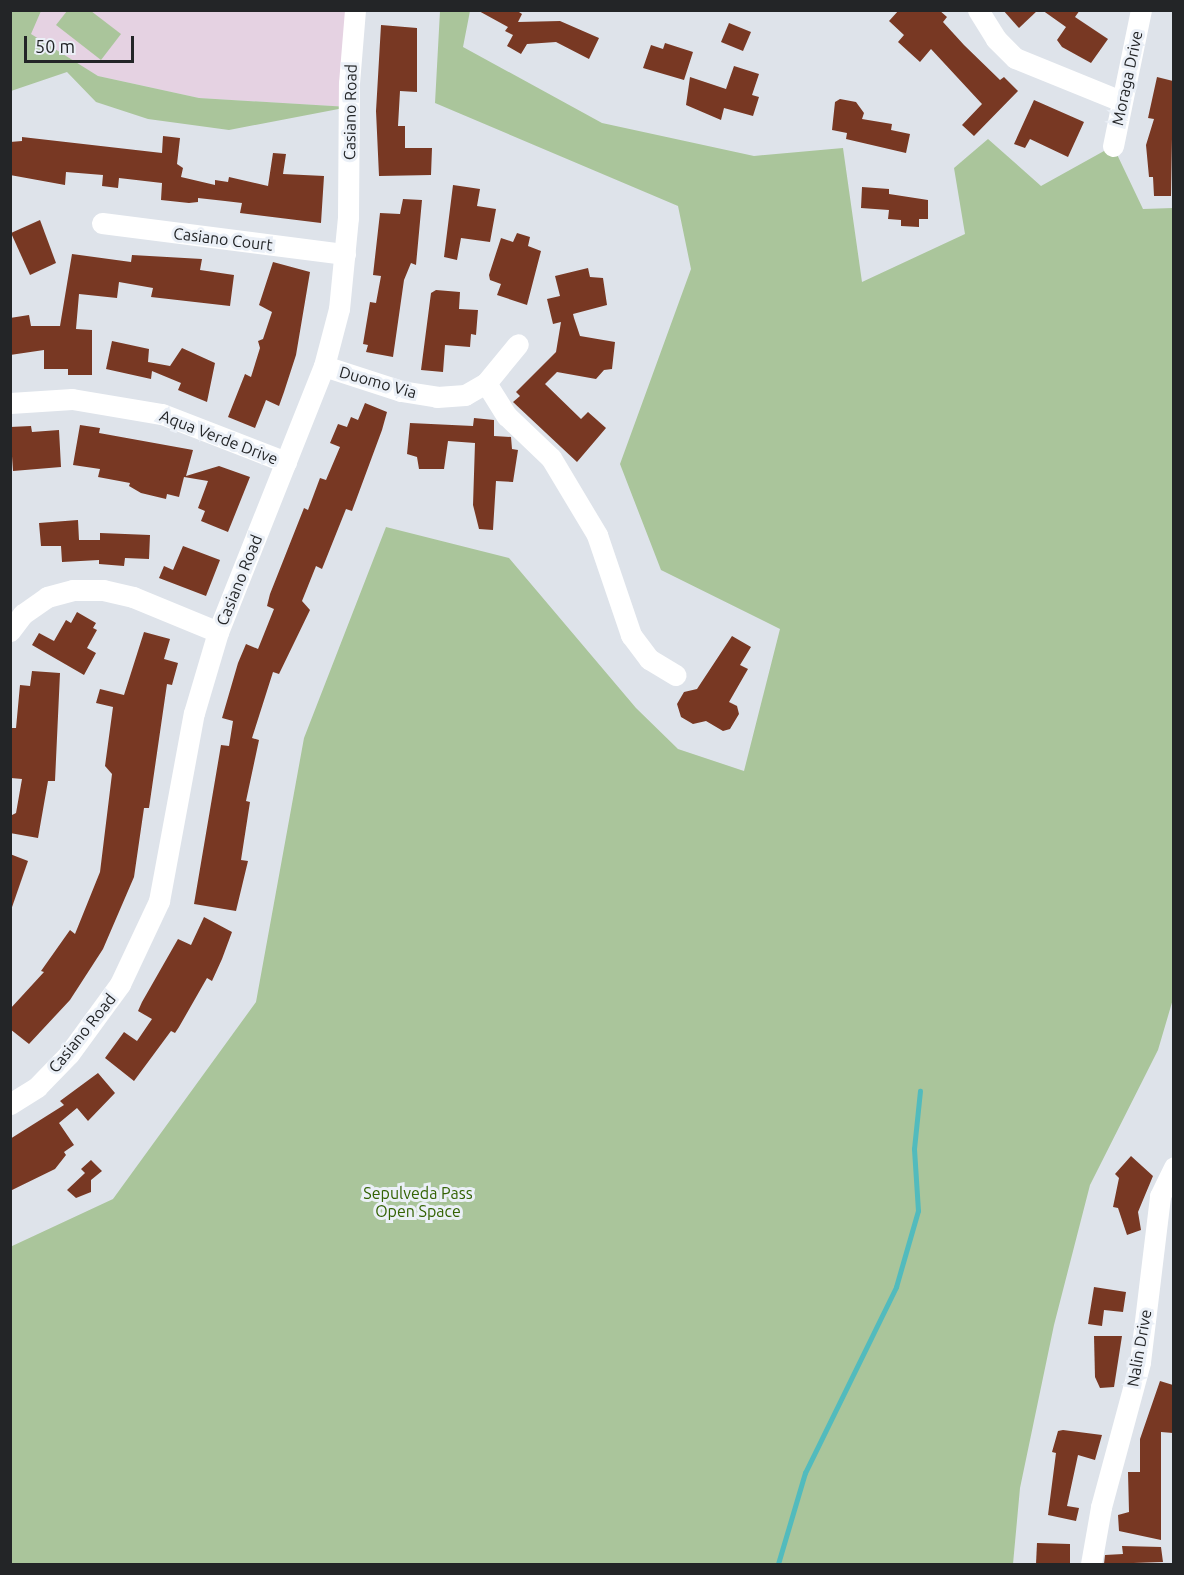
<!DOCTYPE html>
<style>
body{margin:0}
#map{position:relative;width:1184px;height:1575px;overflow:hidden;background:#dee3ea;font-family:Ubuntu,sans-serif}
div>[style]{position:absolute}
.education>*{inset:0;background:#e5d2e2}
.green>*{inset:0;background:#aac59b}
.stream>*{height:4.5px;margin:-2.25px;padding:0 2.25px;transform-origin:2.25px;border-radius:2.25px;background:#52bbbd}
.building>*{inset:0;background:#783823}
.minor>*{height:21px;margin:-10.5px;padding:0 10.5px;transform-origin:10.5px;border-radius:10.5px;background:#fff}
span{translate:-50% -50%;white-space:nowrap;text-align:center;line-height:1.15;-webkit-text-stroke:6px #ebf0f7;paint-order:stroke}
.street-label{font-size:16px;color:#232527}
.park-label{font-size:16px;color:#336203}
.frame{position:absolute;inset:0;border:12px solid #232527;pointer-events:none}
.scale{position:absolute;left:24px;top:36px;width:110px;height:27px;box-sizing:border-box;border:3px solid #232527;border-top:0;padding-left:8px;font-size:18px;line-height:21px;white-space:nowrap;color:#232527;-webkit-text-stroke:4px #ebf0f7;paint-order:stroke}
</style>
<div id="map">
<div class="education">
<i style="clip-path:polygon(41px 11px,355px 11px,349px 107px,199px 98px,98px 76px,30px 34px)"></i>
</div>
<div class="green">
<i style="clip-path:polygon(10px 11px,41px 11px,31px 34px,98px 76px,199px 98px,349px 107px,229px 130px,148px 119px,96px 102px,67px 72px,11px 91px)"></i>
<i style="clip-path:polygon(67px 11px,91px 11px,121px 34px,101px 60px,56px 25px)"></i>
<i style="clip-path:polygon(440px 11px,470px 11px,463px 47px,602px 123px,754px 156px,843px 148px,862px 282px,965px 234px,954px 168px,988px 139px,1041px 186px,1113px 146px,1143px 209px,1173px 208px,1173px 999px,1158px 1050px,1090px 1185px,1054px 1325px,1020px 1488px,1013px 1564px,11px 1564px,10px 1247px,113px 1199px,256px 1002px,304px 738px,386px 527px,509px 558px,636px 708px,678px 749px,744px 771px,780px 629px,661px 570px,620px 464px,691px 269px,678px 206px,435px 103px)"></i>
</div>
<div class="stream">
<i style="left:778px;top:1564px;width:95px;rotate:-73.5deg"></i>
<i style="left:805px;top:1473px;width:207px;rotate:-63.9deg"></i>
<i style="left:896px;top:1287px;width:79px;rotate:-73.9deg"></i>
<i style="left:918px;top:1211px;width:62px;rotate:-93.7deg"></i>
<i style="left:914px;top:1149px;width:58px;rotate:-84.1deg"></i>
</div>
<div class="building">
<i style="clip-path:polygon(477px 10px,516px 10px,522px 14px,518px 22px,560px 21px,599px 38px,589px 59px,556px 42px,527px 44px,521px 54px,507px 46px,513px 35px,505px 31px,508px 27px)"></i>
<i style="clip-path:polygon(899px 10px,939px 10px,947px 17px,943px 22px,964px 45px,1000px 80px,1004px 77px,1018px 91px,974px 136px,962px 125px,982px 104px,931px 49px,920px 62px,898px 42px,904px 35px,889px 21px)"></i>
<i style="clip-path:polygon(1003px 10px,1038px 10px,1019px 28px)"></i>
<i style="clip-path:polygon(1042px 10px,1080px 10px,1075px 17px,1108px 39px,1091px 63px,1062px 47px,1057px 40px,1066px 27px)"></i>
<i style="clip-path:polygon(729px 23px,751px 32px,743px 51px,721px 42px)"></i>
<i style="clip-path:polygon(381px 25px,417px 28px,417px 92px,400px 91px,398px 126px,405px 126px,405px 148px,432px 148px,431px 175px,379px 176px,376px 111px)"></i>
<i style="clip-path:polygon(665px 43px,693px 52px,684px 80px,643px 68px,651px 45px,663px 49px)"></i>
<i style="clip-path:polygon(734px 66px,759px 74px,752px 95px,759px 97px,753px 116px,724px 108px,721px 120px,686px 105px,690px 77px,726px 89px)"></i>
<i style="clip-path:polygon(1157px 77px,1173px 81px,1171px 196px,1154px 196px,1153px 177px,1149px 177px,1146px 145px,1154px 119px,1148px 118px)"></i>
<i style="clip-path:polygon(840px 99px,856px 102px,864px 113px,862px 119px,892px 124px,891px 130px,910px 134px,906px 153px,846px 139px,847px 133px,832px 130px,835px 102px)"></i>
<i style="clip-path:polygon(1034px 100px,1084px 122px,1068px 157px,1030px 139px,1025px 148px,1014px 144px)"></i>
<i style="clip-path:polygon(163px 136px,180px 138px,177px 164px,183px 168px,181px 177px,215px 185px,215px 180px,228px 182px,229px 177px,268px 186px,273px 153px,286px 154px,283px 174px,324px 176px,321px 223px,240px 213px,242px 203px,225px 201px,198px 198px,198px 202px,189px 203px,161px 200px,162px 183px,119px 178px,118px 188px,102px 186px,103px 175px,66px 172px,65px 185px,10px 175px,10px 142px,22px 141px,22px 137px,162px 153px)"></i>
<i style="clip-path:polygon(453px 185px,480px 189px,477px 206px,496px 209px,490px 242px,461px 238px,457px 260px,444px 257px)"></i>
<i style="clip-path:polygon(862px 187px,889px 189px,889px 194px,928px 200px,928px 219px,919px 219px,919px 227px,901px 226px,901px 220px,888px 219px,889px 210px,861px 208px)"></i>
<i style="clip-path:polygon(403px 199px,422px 200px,416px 265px,411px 263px,404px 280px,393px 357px,366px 352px,368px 345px,363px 344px,370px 302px,376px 303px,381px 276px,373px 275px,380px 213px,400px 214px)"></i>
<i style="clip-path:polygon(40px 220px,56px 263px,30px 275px,11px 233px)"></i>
<i style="clip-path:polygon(517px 233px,530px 237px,528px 246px,541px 251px,527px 305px,497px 295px,501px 284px,490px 280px,489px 275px,501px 238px,513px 242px)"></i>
<i style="clip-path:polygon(72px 254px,131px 262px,132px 255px,202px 259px,200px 270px,234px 275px,230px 306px,151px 297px,153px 288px,119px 282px,117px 298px,79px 294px,76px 329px,92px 330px,92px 375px,68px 375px,68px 369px,44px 369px,44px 350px,10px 355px,10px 318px,29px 315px,31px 326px,60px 326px)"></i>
<i style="clip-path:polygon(273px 262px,310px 272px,296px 355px,284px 392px,279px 406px,266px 400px,255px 428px,228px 417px,245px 374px,251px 377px,260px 348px,258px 341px,263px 339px,272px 312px,259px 305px)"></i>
<i style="clip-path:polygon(588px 268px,590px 277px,603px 278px,607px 305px,573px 314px,574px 318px,580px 336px,615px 342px,612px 369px,604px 370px,596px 379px,557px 372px,545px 384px,581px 419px,588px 412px,606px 428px,577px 462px,513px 402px,520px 396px,516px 392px,556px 352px,561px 322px,553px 324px,547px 299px,560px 296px,555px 276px)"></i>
<i style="clip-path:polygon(436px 290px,460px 292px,459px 309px,478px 310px,476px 335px,471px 334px,470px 347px,445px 345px,443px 372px,421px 370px,431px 293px)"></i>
<i style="clip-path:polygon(112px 341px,149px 349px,148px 362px,170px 366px,182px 348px,215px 363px,207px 402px,178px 390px,181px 383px,152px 371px,151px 379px,106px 369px)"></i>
<i style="clip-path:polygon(365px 403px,387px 412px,382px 430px,352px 511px,346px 509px,322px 569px,316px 566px,302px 601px,310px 610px,279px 674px,273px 672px,252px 738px,259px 740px,246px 801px,250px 802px,241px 860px,248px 861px,236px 911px,194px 904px,221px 745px,229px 746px,233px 721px,222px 718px,238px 663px,246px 644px,258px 649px,274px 609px,267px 606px,270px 594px,304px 508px,308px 510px,320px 478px,326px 480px,340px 447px,330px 443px,338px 424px,347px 427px,351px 417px,358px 420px)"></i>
<i style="clip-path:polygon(474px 418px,494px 420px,494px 436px,511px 437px,512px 449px,518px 450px,513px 482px,496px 481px,493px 530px,479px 529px,473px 505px,475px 443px,448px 441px,444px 469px,419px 469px,417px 457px,407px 454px,410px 423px,473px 426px)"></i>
<i style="clip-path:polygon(80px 425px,100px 428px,99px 433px,193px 450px,186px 476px,219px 466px,250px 477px,228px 532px,201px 521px,205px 511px,198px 508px,208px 481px,184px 477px,179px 497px,167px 494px,166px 499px,141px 493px,129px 486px,130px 483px,98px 477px,100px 469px,73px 465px)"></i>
<i style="clip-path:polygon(31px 426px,32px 432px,59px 430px,61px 467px,13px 471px,10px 427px)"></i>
<i style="clip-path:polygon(78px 520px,79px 540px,100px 540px,100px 533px,150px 535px,149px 559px,125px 558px,124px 566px,99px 564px,99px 560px,62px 562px,61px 546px,41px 546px,39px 523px)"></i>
<i style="clip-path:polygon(183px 546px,220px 560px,206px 596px,159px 578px,164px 566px,173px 570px)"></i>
<i style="clip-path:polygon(77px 612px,96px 623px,93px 628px,97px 630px,87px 648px,96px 653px,84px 675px,32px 645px,39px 633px,54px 641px,66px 620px,71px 623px)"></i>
<i style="clip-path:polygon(144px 632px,170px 639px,164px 659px,178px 663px,172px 685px,167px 684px,149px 808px,144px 808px,134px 877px,103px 949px,70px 1000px,29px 1044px,10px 1029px,10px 1009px,44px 972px,41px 971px,70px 930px,75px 934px,100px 872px,112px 774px,105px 766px,113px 707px,96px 703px,100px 689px,124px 695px)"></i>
<i style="clip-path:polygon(732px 636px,751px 647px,740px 665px,748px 669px,729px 702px,737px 706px,739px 714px,730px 729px,723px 731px,706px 721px,693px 724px,681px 717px,677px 704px,684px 692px,697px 689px)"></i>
<i style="clip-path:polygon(32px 671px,60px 673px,55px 781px,48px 781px,38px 838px,10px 833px,10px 816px,16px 813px,22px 779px,11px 778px,11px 728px,16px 728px,20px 685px,30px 686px)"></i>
<i style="clip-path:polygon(10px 854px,28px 861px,11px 910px,10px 910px)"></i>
<i style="clip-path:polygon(204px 917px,232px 932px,222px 959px,212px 981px,207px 978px,179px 1027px,175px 1033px,171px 1031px,134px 1081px,105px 1058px,124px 1032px,137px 1041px,152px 1019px,138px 1011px,142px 1002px,178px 939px,191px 945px)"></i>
<i style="clip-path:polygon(98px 1073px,115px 1093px,88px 1121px,77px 1108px,59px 1123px,74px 1145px,64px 1152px,66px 1155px,55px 1169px,10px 1191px,10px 1139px,64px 1105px,60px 1101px)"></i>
<i style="clip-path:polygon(1131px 1156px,1153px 1176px,1138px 1212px,1141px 1230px,1127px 1235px,1118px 1208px,1113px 1207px,1119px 1178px,1115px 1174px)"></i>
<i style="clip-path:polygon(91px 1160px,102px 1171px,91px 1180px,91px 1192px,76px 1198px,67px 1190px,85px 1173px,81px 1169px)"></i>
<i style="clip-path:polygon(1094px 1287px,1126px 1292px,1123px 1312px,1104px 1310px,1102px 1326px,1088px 1324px)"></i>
<i style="clip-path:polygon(1094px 1336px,1122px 1336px,1114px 1387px,1100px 1388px,1095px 1377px)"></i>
<i style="clip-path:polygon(1160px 1381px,1173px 1385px,1173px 1433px,1161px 1432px,1161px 1540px,1119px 1531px,1118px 1515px,1129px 1512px,1128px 1472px,1140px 1472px,1140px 1439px)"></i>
<i style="clip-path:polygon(1063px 1430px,1102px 1435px,1095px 1460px,1078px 1455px,1067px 1506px,1079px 1508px,1076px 1521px,1048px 1515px,1056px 1453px,1052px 1452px,1058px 1431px)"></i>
<i style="clip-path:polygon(1037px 1543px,1070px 1544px,1070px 1564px,1036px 1564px)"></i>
<i style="clip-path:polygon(1122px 1546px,1161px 1547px,1163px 1562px,1104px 1564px,1105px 1555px,1123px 1554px)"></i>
</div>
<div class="minor">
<i style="left:978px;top:10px;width:34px;rotate:58deg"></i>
<i style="left:996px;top:39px;width:27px;rotate:45deg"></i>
<i style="left:1015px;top:58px;width:114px;rotate:22.1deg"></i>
<i style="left:1113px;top:146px;width:139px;rotate:-78.4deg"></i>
<i style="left:102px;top:223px;width:245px;rotate:7.3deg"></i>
<i style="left:324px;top:366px;width:81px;rotate:18deg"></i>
<i style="left:401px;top:391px;width:36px;rotate:9deg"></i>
<i style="left:437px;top:397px;width:28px;rotate:-4deg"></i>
<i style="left:465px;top:395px;width:24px;rotate:-30deg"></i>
<i style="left:486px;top:383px;width:50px;rotate:-50.6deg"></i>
<i style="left:486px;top:383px;width:39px;rotate:58deg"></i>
<i style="left:507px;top:416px;width:61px;rotate:43.7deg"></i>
<i style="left:551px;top:458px;width:90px;rotate:59.1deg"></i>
<i style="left:597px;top:535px;width:106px;rotate:71.2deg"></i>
<i style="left:631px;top:635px;width:30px;rotate:53deg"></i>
<i style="left:649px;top:659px;width:31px;rotate:31deg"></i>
<i style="left:10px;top:403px;width:62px;rotate:-3.7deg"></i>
<i style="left:72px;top:399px;width:91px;rotate:9.5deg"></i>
<i style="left:162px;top:414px;width:133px;rotate:21.2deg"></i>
<i style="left:10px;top:631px;width:21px;rotate:-53deg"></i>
<i style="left:23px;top:614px;width:29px;rotate:-35deg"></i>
<i style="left:47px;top:597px;width:27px;rotate:-15deg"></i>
<i style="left:73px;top:590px;width:30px"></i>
<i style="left:103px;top:590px;width:31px;rotate:13deg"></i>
<i style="left:133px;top:597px;width:92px;rotate:22.4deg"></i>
<i style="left:10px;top:1104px;width:32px;rotate:-32deg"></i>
<i style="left:37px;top:1087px;width:46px;rotate:-45.9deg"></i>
<i style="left:69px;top:1054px;width:87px;rotate:-53.9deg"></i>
<i style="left:120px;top:984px;width:92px;rotate:-64.8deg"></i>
<i style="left:159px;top:901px;width:191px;rotate:-79.5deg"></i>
<i style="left:194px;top:713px;width:84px;rotate:-73.5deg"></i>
<i style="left:218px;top:632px;width:286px;rotate:-68.3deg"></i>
<i style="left:324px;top:366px;width:59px;rotate:-75.3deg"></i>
<i style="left:339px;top:309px;width:91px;rotate:-84.4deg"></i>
<i style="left:348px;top:218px;width:135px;rotate:-89.6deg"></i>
<i style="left:349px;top:83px;width:73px;rotate:-85.3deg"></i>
<i style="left:1091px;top:1564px;width:58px;rotate:-80deg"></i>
<i style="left:1101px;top:1507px;width:150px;rotate:-74.9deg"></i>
<i style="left:1140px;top:1362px;width:167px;rotate:-83.1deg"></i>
<i style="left:1160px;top:1196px;width:32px;rotate:-64deg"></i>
</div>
<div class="street-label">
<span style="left:1127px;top:78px;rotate:-78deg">Moraga Drive</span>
<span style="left:350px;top:112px;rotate:-89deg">Casiano Road</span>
<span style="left:223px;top:239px;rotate:7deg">Casiano Court</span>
<span style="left:378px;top:382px;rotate:16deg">Duomo Via</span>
<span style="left:219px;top:437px;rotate:21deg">Aqua Verde Drive</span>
<span style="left:239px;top:580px;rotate:-68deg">Casiano Road</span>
<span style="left:82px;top:1033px;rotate:-51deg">Casiano Road</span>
<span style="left:1139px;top:1348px;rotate:-80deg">Nalin Drive</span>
</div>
<div class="park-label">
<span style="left:418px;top:1202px">Sepulveda Pass<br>Open Space</span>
</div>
<div class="frame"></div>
<div class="scale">50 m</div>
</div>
